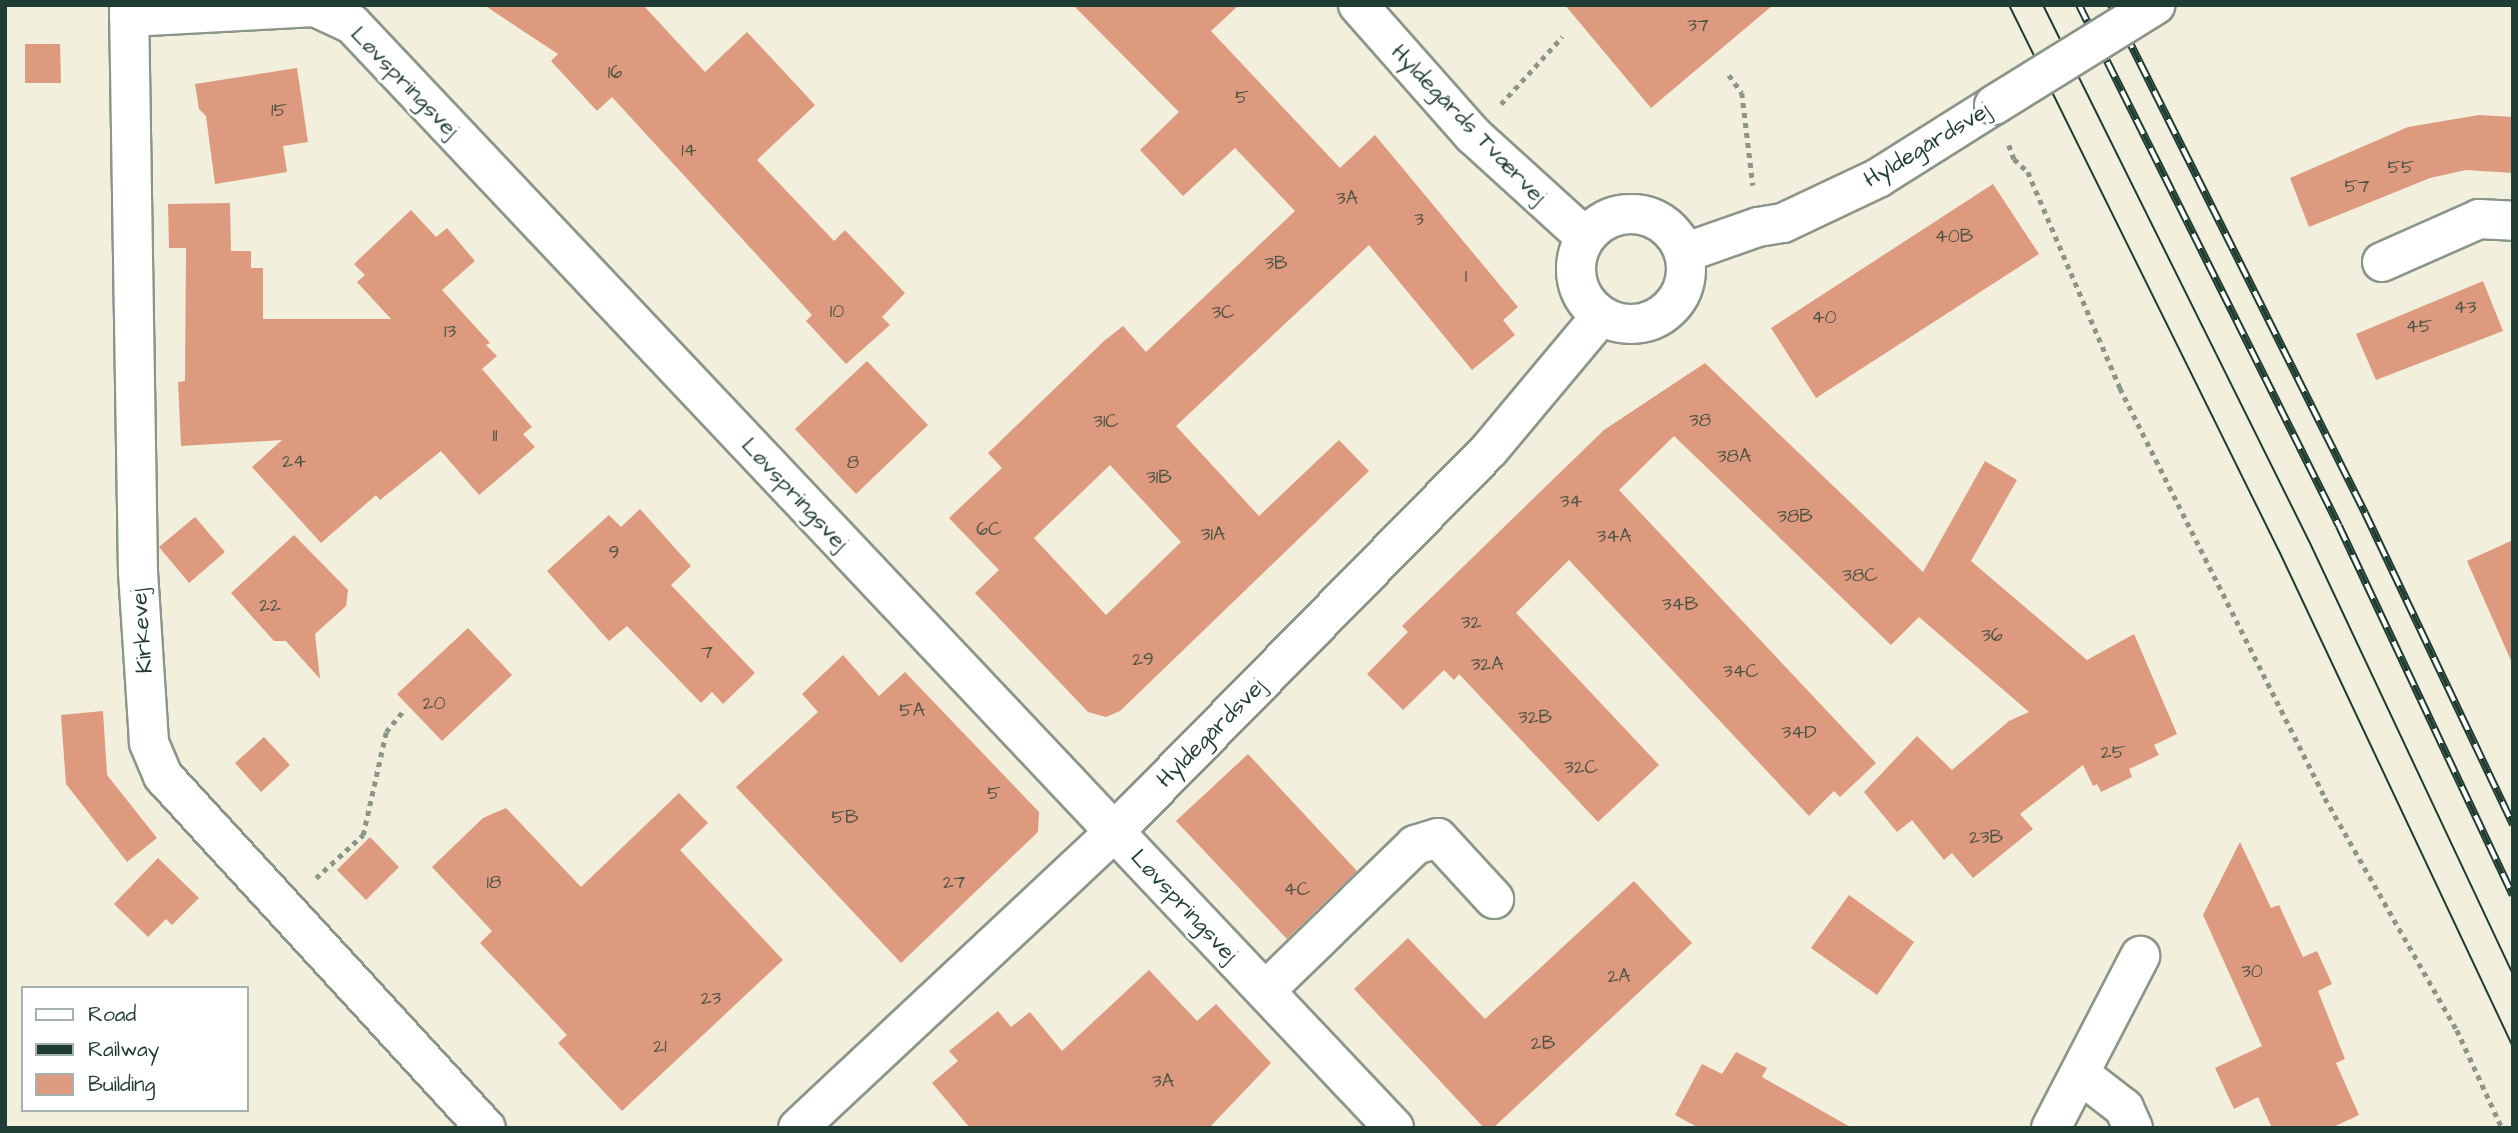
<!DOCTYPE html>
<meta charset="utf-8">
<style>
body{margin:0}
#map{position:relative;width:2518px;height:1133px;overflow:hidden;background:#f3efdd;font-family:"Architects Daughter",sans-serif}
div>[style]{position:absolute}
.building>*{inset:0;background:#dd9a7e}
.path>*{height:4.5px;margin-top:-2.25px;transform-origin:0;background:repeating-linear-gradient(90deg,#899688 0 5px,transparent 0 10px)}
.roads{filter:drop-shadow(2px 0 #899688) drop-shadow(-2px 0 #899688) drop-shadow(0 2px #899688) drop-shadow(0 -2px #899688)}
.minor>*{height:38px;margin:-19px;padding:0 19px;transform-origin:19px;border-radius:19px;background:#fff}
.minor>.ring{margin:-19px;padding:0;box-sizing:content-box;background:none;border:38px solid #fff;border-radius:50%}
.tram>*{height:2px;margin:-1px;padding:0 1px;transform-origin:1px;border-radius:1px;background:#1f3d34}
.rail>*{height:8px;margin-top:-4px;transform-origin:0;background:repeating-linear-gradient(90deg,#fff 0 16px,#1f3d34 0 32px);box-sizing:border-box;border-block:2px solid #1f3d34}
.bridges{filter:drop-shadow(2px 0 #899688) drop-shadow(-2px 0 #899688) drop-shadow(0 2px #899688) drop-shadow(0 -2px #899688)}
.minor-bridge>*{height:38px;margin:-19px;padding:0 19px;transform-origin:19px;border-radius:19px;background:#fff}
span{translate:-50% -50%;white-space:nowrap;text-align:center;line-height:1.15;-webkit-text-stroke:6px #fff;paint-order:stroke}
.number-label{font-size:19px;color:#4e5446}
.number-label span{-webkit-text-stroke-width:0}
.street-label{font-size:23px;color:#1f3d34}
.frame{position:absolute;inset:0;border:7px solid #1f3d34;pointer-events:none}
.legend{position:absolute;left:21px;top:986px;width:228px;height:126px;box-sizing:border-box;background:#fff;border:2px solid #a5b1ae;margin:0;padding:9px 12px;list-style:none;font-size:21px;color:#1f3d34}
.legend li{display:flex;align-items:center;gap:14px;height:35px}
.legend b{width:35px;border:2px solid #a5b1ae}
</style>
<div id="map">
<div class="building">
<i style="clip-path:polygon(484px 5px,643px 5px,705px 72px,747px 32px,815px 105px,757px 160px,834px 241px,845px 230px,905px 293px,882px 317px,890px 325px,846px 364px,806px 321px,812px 315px,612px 97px,597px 111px,551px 61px,558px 54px)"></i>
<i style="clip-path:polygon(evenodd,1073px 5px,1239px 5px,1211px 31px,1340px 168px,1375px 135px,1518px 307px,1503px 320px,1515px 335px,1472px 370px,1369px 245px,1176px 426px,1259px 516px,1339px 440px,1369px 471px,1120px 711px,1106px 717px,1088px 712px,975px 593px,999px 570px,949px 518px,1002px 468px,988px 453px,1104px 341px,1123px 326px,1146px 352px,1295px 211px,1235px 148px,1183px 196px,1140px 150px,1179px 112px,1073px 5px,1110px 465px,1181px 542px,1106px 615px,1034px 538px,1110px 465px)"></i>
<i style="clip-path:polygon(1565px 5px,1773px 5px,1651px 108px)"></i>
<i style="clip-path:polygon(25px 44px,60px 44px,61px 83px,25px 83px)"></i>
<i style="clip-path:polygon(297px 68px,308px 142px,283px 146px,287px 172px,215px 184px,206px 116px,199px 109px,195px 84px)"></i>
<i style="clip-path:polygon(2479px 115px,2513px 117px,2513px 173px,2466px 170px,2430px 178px,2309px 227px,2290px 178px,2408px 127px)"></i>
<i style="clip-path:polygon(1993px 184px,2039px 254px,1816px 398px,1771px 328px)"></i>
<i style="clip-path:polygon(230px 203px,231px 251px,251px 251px,251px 268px,263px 268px,263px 319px,391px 319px,357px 282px,365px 275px,354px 264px,411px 210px,436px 237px,447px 228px,475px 261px,442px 290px,490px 343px,486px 345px,497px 356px,482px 369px,532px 427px,523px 434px,535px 447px,479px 495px,441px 451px,380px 500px,376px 495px,321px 543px,252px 467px,282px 440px,181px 446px,178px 382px,185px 381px,186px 248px,169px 248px,168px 204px)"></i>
<i style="clip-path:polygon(2483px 281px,2503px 331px,2376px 380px,2356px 334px)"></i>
<i style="clip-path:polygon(867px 361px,928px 425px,856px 494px,795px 429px)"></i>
<i style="clip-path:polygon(1705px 363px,1923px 572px,1985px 461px,2017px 480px,1971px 561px,2087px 660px,2134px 634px,2177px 734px,2154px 745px,2159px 755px,2129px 769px,2132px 777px,2101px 792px,2097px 784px,2093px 786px,2083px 765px,2020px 814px,2033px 829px,1973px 878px,1952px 853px,1944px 860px,1912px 820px,1897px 832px,1864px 792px,1917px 736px,1952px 770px,2009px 721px,2029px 712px,1919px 617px,1891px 645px,1674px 436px,1619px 490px,1876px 763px,1840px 797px,1834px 791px,1809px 816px,1569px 560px,1516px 613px,1659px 765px,1598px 822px,1459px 674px,1454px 680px,1444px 670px,1403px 710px,1367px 674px,1408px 632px,1402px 626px,1604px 430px)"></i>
<i style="clip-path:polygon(640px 509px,691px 566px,671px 585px,755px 673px,723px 704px,712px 692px,701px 703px,627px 626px,609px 641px,547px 571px,609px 515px,621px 527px)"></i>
<i style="clip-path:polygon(195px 517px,225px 552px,189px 583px,159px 547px)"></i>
<i style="clip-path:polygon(294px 535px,348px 590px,346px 606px,315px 634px,320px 679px,286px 641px,274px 641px,231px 593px)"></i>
<i style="clip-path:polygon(2513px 540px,2513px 665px,2467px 561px)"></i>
<i style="clip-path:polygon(468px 628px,512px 675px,442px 741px,397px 694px)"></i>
<i style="clip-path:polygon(843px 655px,879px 696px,905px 672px,1039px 812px,1038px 832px,901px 963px,736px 787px,818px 712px,802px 694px)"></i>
<i style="clip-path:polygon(103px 711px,107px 775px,157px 838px,127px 862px,66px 784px,61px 715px)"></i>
<i style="clip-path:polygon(264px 737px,290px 765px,261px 792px,235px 763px)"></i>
<i style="clip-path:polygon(1248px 754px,1357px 871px,1287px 939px,1176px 821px)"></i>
<i style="clip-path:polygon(679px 793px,708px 823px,680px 850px,783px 960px,622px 1111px,558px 1043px,567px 1035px,480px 943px,492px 931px,432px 867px,483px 818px,506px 808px,581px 887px)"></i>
<i style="clip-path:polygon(370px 837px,399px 867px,366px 900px,337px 870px)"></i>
<i style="clip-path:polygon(2240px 842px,2271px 908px,2279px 905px,2303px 957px,2317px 951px,2332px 984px,2318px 991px,2345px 1059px,2336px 1063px,2359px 1115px,2331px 1128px,2272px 1128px,2258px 1097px,2234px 1109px,2215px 1068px,2262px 1046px,2203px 915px)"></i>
<i style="clip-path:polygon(158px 858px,199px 898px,172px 925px,166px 919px,148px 937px,114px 904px)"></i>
<i style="clip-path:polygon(1634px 881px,1692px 943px,1493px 1128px,1484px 1128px,1354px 989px,1408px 938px,1485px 1019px)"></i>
<i style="clip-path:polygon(1849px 895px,1914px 942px,1877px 995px,1811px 948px)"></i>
<i style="clip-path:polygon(1149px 970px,1197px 1021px,1216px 1004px,1271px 1063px,1209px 1128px,970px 1128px,932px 1083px,958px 1061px,949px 1051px,998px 1011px,1011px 1027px,1030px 1012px,1062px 1051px)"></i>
<i style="clip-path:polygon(1736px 1052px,1767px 1068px,1762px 1077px,1852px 1128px,1699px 1128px,1675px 1115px,1702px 1064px,1722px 1074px)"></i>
</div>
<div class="path">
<i style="left:1729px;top:75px;width:22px;rotate:54deg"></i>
<i style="left:1742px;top:93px;width:93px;rotate:83.2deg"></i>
<i style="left:1501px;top:104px;width:91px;rotate:-47.7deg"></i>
<i style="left:2009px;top:145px;width:15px;rotate:70deg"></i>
<i style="left:2014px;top:159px;width:19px;rotate:43deg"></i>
<i style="left:2028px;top:172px;width:235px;rotate:66.9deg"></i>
<i style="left:2120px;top:388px;width:458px;rotate:63.4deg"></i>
<i style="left:2325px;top:798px;width:267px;rotate:60.4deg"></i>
<i style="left:2457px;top:1030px;width:108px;rotate:65.3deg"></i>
<i style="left:316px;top:878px;width:64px;rotate:-42.5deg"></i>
<i style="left:363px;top:835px;width:106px;rotate:-77.4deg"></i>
<i style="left:386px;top:732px;width:26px;rotate:-51deg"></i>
</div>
<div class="roads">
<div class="minor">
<i style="left:129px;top:5px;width:567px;rotate:89.09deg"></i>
<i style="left:138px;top:572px;width:171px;rotate:86.3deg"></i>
<i style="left:149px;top:743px;width:36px;rotate:67deg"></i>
<i style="left:163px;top:776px;width:478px;rotate:47.5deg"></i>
<i style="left:1358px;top:5px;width:174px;rotate:48.5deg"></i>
<i style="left:1473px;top:135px;width:151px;rotate:42.3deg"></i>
<i style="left:129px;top:17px;width:186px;rotate:-3.1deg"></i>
<i style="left:315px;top:7px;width:41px;rotate:24.7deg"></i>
<i style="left:352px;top:24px;width:1518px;rotate:46.65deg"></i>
<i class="ring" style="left:1576px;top:214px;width:72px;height:72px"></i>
<i style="left:1684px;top:253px;width:78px;rotate:-19.4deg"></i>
<i style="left:1758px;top:227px;width:25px;rotate:-9deg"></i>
<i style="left:1783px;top:223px;width:105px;rotate:-25.3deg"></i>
<i style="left:1878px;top:178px;width:137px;rotate:-32.2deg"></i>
<i style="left:2382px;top:262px;width:106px;rotate:-23.9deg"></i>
<i style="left:2479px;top:219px;width:34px;rotate:3deg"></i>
<i style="left:1265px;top:991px;width:209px;rotate:-44.2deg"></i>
<i style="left:1415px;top:845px;width:24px;rotate:-17deg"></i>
<i style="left:1438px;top:838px;width:83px;rotate:47.4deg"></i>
<i style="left:2080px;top:1074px;width:56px;rotate:37.7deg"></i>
<i style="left:2124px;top:1108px;width:22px;rotate:66deg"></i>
<i style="left:798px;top:1128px;width:433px;rotate:-43.1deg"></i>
<i style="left:1114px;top:832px;width:535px;rotate:-45.53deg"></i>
<i style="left:1489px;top:450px;width:175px;rotate:-50.1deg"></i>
<i style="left:2051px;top:1128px;width:194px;rotate:-62.6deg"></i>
</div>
</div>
<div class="tram">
<i style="left:2009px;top:5px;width:611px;rotate:63.69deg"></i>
<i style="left:2280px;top:553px;width:546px;rotate:64.75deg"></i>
<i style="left:2043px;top:5px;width:598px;rotate:63.61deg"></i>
<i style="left:2309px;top:541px;width:479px;rotate:64.8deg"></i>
</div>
<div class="rail">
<i style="left:2079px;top:5px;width:582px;rotate:63.48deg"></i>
<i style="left:2339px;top:526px;width:408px;rotate:64.8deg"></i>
<i style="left:2111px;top:5px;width:568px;rotate:63.43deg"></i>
<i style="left:2365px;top:513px;width:345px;rotate:64.6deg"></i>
</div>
<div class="bridges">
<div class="minor-bridge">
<i style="left:1994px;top:105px;width:190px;rotate:-31.8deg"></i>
</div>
</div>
<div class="number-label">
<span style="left:1698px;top:26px">37</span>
<span style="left:615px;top:73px">16</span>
<span style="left:1242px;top:98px">5</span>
<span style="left:279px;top:111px">15</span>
<span style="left:689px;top:151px">14</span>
<span style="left:2401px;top:168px">55</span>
<span style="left:2357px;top:187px">57</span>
<span style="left:1347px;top:199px">3A</span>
<span style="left:1419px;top:220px">3</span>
<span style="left:1954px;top:237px">40B</span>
<span style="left:1276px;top:264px">3B</span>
<span style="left:1466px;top:277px">1</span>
<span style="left:2465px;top:308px">43</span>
<span style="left:837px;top:312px">10</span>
<span style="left:1223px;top:313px">3C</span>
<span style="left:1824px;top:318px">40</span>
<span style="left:2419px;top:327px">45</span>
<span style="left:450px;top:332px">13</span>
<span style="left:1700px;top:421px">38</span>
<span style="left:1106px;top:422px">31C</span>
<span style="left:495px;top:436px">11</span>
<span style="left:1734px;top:457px">38A</span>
<span style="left:294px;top:462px">24</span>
<span style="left:853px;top:463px">8</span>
<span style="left:1159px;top:478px">31B</span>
<span style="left:1571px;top:502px">34</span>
<span style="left:1795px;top:517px">38B</span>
<span style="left:989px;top:530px">6C</span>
<span style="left:1213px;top:535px">31A</span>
<span style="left:1614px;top:537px">34A</span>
<span style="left:614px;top:553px">9</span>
<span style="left:1860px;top:576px">38C</span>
<span style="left:1680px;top:605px">34B</span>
<span style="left:270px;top:606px">22</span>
<span style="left:1471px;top:623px">32</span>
<span style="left:1992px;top:636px">36</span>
<span style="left:707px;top:653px">7</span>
<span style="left:1143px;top:660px">29</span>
<span style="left:1487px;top:665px">32A</span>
<span style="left:1741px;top:672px">34C</span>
<span style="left:434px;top:704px">20</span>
<span style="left:912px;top:711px">5A</span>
<span style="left:1535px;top:718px">32B</span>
<span style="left:1799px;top:733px">34D</span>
<span style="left:2113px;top:753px">25</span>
<span style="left:1581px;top:768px">32C</span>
<span style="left:994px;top:794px">5</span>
<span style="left:845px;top:818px">5B</span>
<span style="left:1986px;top:838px">23B</span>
<span style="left:494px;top:883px">18</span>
<span style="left:954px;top:883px">27</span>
<span style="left:1297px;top:890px">4C</span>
<span style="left:2252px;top:972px">30</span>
<span style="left:1619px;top:977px">2A</span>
<span style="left:711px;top:999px">23</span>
<span style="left:1543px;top:1044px">2B</span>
<span style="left:660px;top:1047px">21</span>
<span style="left:1163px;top:1082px">3A</span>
</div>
<div class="street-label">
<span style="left:405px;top:82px;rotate:46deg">Løvspringsvej</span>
<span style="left:1469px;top:124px;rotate:46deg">Hyldegårds Tværvej</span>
<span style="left:1927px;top:145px;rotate:-31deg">Hyldegårdsvej</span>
<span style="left:795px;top:494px;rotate:47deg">Løvspringsvej</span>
<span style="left:142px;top:631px;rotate:-94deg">Kirkevej</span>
<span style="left:1211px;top:733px;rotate:-45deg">Hyldegårdsvej</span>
<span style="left:1184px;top:906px;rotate:47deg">Løvspringsvej</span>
</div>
<div class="frame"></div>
<ul class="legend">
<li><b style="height:9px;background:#fff"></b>Road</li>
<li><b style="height:9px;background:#1f3d34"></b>Railway</li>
<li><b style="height:19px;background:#dd9a7e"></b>Building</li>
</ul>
</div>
